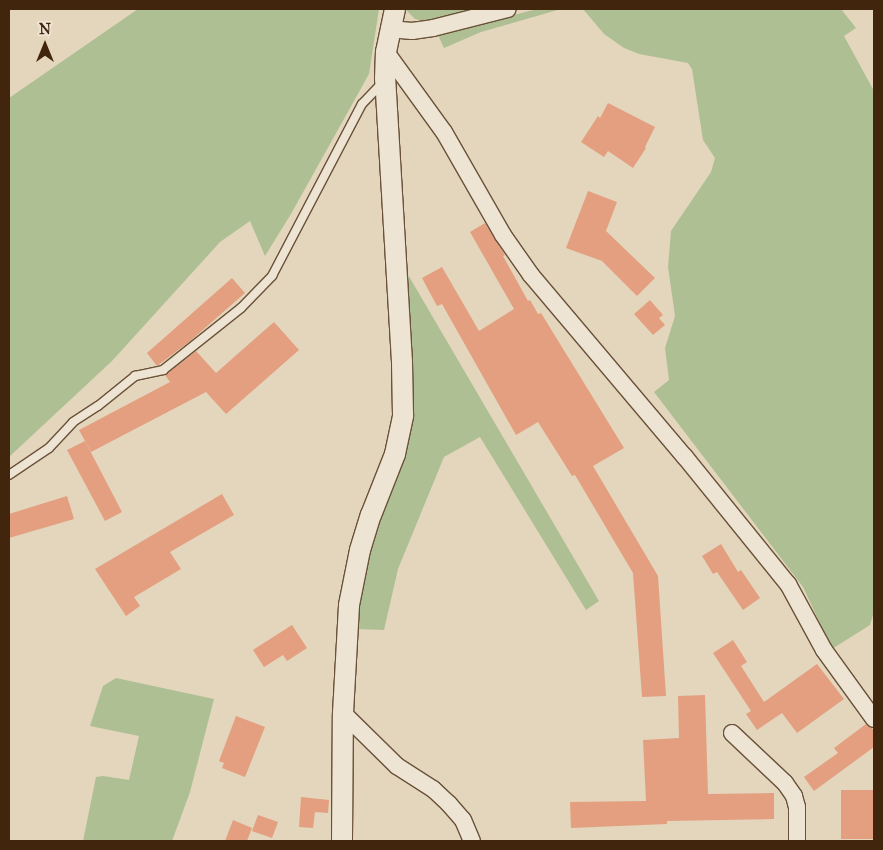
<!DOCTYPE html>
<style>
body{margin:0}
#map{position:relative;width:883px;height:850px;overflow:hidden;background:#e3d6bc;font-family:"IM FELL Great Primer",serif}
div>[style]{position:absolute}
.green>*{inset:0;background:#afbf94}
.building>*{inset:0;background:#e39f7f}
.roads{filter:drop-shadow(1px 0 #6a5139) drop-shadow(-1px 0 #6a5139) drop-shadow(0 1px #6a5139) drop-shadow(0 -1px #6a5139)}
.service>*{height:8px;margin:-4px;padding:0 4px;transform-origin:4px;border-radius:4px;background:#ede4d3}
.minor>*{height:16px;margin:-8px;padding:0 8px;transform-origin:8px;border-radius:8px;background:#ede4d3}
.tertiary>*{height:20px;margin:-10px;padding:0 10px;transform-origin:10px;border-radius:10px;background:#ede4d3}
span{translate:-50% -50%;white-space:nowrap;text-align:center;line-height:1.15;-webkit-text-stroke:4.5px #ede4d3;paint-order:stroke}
.frame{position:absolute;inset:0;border:10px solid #41250d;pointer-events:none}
.north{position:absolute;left:20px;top:20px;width:50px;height:50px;-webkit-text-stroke:4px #ede4d3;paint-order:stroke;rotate:0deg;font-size:14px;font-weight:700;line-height:20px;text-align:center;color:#41250d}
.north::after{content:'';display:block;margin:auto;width:18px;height:22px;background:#41250d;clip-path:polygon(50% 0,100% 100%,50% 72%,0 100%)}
</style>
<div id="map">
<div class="green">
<i style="clip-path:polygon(138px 9px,379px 9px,369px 74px,291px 214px,265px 256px,250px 221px,220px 242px,112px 361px,9px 457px,9px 98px)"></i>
<i style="clip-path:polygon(405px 9px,482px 9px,426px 22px,415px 19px)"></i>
<i style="clip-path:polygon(537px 9px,561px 9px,481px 32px,444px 48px,438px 35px)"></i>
<i style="clip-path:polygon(583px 9px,841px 9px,856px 28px,844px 36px,874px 91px,874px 611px,870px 625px,832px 649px,803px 587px,654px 392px,669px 380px,665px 348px,675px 316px,668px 267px,671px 231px,711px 172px,715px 158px,703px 140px,692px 69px,688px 63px,639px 54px,624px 48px,604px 34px)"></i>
<i style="clip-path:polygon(402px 273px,407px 273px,599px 601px,586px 610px,480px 437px,444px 457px,398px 569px,384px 630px,356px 629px,359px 599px,371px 540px,394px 469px)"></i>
<i style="clip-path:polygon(116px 678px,214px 699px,190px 792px,172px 841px,83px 841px,96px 777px,103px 776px,129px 780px,139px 736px,90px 726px,103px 686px)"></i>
</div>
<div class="building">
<i style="clip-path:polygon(608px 103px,655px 127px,645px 147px,646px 148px,633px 168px,608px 151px,604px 157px,581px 142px,598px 116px,600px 118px)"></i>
<i style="clip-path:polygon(588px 191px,617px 202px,606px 231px,655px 278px,637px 296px,602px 261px,566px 248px)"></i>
<i style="clip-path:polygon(485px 223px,505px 255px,503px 256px,528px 301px,530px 300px,538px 314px,541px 313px,624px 448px,593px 466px,658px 576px,666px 696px,642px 697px,633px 573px,575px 475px,572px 476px,538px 422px,516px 435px,442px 304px,437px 306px,422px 278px,442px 267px,479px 331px,514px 309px,470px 232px)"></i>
<i style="clip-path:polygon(232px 278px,245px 293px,189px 342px,157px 366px,147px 353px)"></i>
<i style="clip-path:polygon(650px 300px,663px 315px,659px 318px,665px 325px,653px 335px,634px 314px)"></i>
<i style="clip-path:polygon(274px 322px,299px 350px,226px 414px,206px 392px,91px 452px,79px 430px,170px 382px,165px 375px,196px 351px,216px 373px)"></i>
<i style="clip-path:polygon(85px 441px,122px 512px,105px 521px,67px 450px)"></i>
<i style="clip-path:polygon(222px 494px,234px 515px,170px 552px,181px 569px,134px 597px,140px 606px,126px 616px,95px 569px)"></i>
<i style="clip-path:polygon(67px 496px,74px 519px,9px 538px,9px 514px)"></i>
<i style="clip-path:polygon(721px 544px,738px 572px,741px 570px,760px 598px,743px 610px,717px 572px,713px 574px,702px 556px)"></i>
<i style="clip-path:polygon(292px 625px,307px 648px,287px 661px,283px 655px,264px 667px,253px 650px)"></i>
<i style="clip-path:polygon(733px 640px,747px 662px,741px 666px,764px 702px,817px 664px,844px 699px,797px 733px,782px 713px,757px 730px,746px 714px,751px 711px,713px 653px)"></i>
<i style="clip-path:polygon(705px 695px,708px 794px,774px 793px,774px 819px,667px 821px,667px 824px,571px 828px,570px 802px,646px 801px,643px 740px,679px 738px,678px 696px)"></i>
<i style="clip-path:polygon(236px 716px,265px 727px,245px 777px,222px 768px,224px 763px,219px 761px)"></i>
<i style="clip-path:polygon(866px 724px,874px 730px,874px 747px,814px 791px,804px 777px,838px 753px,834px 748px)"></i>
<i style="clip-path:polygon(841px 790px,874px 790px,874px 839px,841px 839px)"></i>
<i style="clip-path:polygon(301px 797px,329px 800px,328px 813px,315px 812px,313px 828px,299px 827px)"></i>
<i style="clip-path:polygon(258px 815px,278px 822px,272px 838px,252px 831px)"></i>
<i style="clip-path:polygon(233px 820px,252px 828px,247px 841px,225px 841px)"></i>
</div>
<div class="roads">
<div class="service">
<i style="left:9px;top:475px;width:48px;rotate:-34deg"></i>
<i style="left:49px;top:448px;width:35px;rotate:-47deg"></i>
<i style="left:73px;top:422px;width:30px;rotate:-33deg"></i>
<i style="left:98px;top:406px;width:48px;rotate:-39deg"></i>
<i style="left:135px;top:376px;width:29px;rotate:-12deg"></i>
<i style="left:163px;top:370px;width:100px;rotate:-38.5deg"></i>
<i style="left:241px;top:308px;width:45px;rotate:-45.9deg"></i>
<i style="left:272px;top:276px;width:194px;rotate:-62.4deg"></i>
<i style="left:362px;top:104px;width:29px;rotate:-46deg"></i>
</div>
<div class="minor">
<i style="left:389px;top:29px;width:23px;rotate:5deg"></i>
<i style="left:412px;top:31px;width:21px;rotate:-8deg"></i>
<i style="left:433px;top:28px;width:77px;rotate:-14.2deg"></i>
<i style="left:386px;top:52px;width:99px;rotate:54.1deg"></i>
<i style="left:444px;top:132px;width:119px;rotate:60.2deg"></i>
<i style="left:503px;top:235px;width:49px;rotate:55deg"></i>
<i style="left:531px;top:275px;width:238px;rotate:49.8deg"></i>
<i style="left:685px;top:457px;width:164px;rotate:51deg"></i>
<i style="left:788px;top:584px;width:75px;rotate:61.4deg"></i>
<i style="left:824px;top:650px;width:85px;rotate:54.1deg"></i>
<i style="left:343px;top:713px;width:76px;rotate:44.5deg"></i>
<i style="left:397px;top:766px;width:43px;rotate:32.6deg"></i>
<i style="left:433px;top:789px;width:22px;rotate:43deg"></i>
<i style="left:449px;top:804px;width:21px;rotate:49deg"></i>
<i style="left:463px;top:820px;width:23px;rotate:67deg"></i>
<i style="left:732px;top:733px;width:73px;rotate:43.3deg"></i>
<i style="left:785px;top:783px;width:16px;rotate:55deg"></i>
<i style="left:794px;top:796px;width:11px;rotate:75deg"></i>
<i style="left:797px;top:807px;width:34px;rotate:90deg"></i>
</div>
<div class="tertiary">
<i style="left:342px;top:841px;width:128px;rotate:-89.6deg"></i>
<i style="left:343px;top:713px;width:108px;rotate:-86.8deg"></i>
<i style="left:349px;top:605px;width:56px;rotate:-78.7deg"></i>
<i style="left:360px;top:550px;width:37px;rotate:-73deg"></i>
<i style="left:371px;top:515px;width:66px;rotate:-68.5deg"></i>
<i style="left:395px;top:454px;width:40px;rotate:-78deg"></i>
<i style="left:403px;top:415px;width:53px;rotate:-91.1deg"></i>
<i style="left:402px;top:362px;width:284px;rotate:-93.4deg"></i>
<i style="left:385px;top:79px;width:27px;rotate:-88deg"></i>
<i style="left:386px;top:52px;width:44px;rotate:-78.2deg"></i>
</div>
</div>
<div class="frame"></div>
<div class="north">N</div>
</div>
